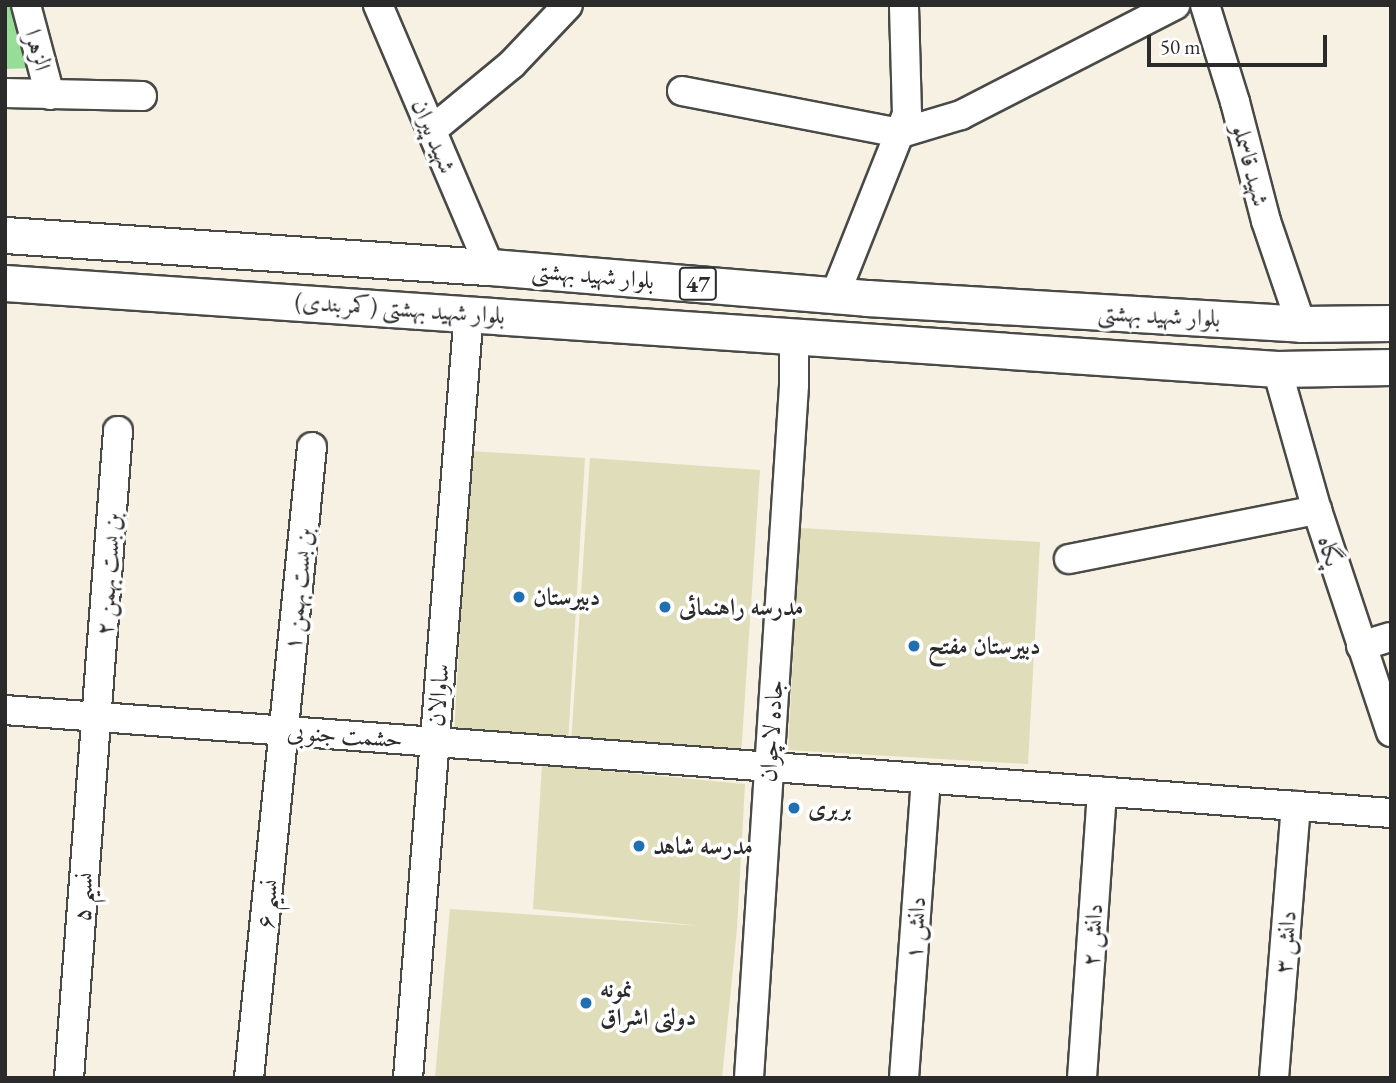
<!DOCTYPE html>
<meta charset="utf-8">
<style>
body{margin:0}
#map{position:relative;width:1396px;height:1083px;overflow:hidden;background:#f6f1e2;font-family:"EB Garamond",Amiri,serif}
div>[style]{position:absolute}
.built>*{inset:0;background:#e0ddbb}
.green>*{inset:0;background:#96dd97}
.roads{filter:drop-shadow(2px 0 #494946) drop-shadow(-2px 0 #494946) drop-shadow(0 2px #494946) drop-shadow(0 -2px #494946)}
.minor>*{height:28px;margin:-14px;padding:0 14px;transform-origin:14px;border-radius:14px;background:#fff}
.major>*{height:35px;margin:-17.5px;padding:0 17.5px;transform-origin:17.5px;border-radius:17.5px;background:#fff}
.dots>*{width:19px;height:19px;translate:-50% -50%;box-sizing:border-box;border:4px solid #fff;border-radius:50%}
span{translate:-50% -50%;white-space:nowrap;text-align:center;line-height:1.15;-webkit-text-stroke:7px #fff;paint-order:stroke}
.shield-label span{padding:2px 5px;background:#fff;border:2px solid;border-radius:5px;-webkit-text-stroke-width:0}
.shield-label{font-size:23px;color:#2b2b2b;font-weight:700}
.street-label{font-size:24px;color:#2b2b2b}
.poi-label{font-size:24px;color:#2b2b2b;font-weight:700}
.left{translate:0 -50%;text-align:left}
.frame{position:absolute;inset:0;border:7px solid #2b2b2b;pointer-events:none}
.scale{position:absolute;left:1147px;top:35px;width:180px;height:32px;box-sizing:border-box;border:4px solid #2b2b2b;border-top:0;padding-left:9px;font-size:21px;line-height:24px;white-space:nowrap;color:#2b2b2b;-webkit-text-stroke:5px #fff;paint-order:stroke}
</style>
<div id="map">
<div class="built">
<i style="clip-path:polygon(470px 451px,585px 458px,568px 743px,454px 736px)"></i>
<i style="clip-path:polygon(590px 458px,760px 470px,741px 756px,571px 744px)"></i>
<i style="clip-path:polygon(800px 528px,1040px 542px,1028px 764px,788px 750px)"></i>
<i style="clip-path:polygon(542px 765px,745px 784px,737px 929px,722px 1078px,435px 1078px,450px 909px,702px 926px,533px 909px)"></i>
</div>
<div class="green">
<i style="clip-path:polygon(5px 5px,19px 5px,35px 68px,5px 69px)"></i>
</div>
<div class="roads">
<div class="minor">
<i style="left:26px;top:5px;width:93px;rotate:75.1deg"></i>
<i style="left:378px;top:5px;width:285px;rotate:66.9deg"></i>
<i style="left:1205px;top:5px;width:102px;rotate:72.8deg"></i>
<i style="left:1235px;top:102px;width:123px;rotate:75.4deg"></i>
<i style="left:1266px;top:221px;width:109px;rotate:71.2deg"></i>
<i style="left:682px;top:91px;width:223px;rotate:10.9deg"></i>
<i style="left:901px;top:133px;width:63px;rotate:-16.7deg"></i>
<i style="left:961px;top:115px;width:241px;rotate:-27.2deg"></i>
<i style="left:5px;top:93px;width:137px;rotate:1.3deg"></i>
<i style="left:432px;top:130px;width:104px;rotate:-39.5deg"></i>
<i style="left:512px;top:64px;width:81px;rotate:-46.5deg"></i>
<i style="left:835px;top:295px;width:195px;rotate:-68.3deg"></i>
<i style="left:907px;top:114px;width:109px;rotate:-91.6deg"></i>
<i style="left:1277px;top:369px;width:147px;rotate:74.2deg"></i>
<i style="left:1317px;top:510px;width:234px;rotate:71.6deg"></i>
<i style="left:1069px;top:559px;width:253px;rotate:-11.2deg"></i>
<i style="left:1361px;top:646px;width:31px;rotate:-17deg"></i>
<i style="left:5px;top:710px;width:1390px;rotate:4.25deg"></i>
<i style="left:69px;top:1078px;width:649px;rotate:-85.67deg"></i>
<i style="left:249px;top:1078px;width:634px;rotate:-84.3deg"></i>
<i style="left:408px;top:1078px;width:768px;rotate:-85.45deg"></i>
<i style="left:749px;top:1078px;width:694px;rotate:-86.28deg"></i>
<i style="left:794px;top:385px;width:48px;rotate:-90deg"></i>
<i style="left:904px;top:1078px;width:300px;rotate:-85.8deg"></i>
<i style="left:1082px;top:1078px;width:287px;rotate:-86deg"></i>
<i style="left:1274px;top:1078px;width:273px;rotate:-85.4deg"></i>
</div>
<div class="major">
<i style="left:5px;top:235px;width:486px;rotate:3.8deg"></i>
<i style="left:490px;top:267px;width:378px;rotate:4.7deg"></i>
<i style="left:867px;top:298px;width:435px;rotate:3.4deg"></i>
<i style="left:1301px;top:324px;width:90px;rotate:-0.6deg"></i>
<i style="left:5px;top:283px;width:1275px;rotate:3.87deg"></i>
<i style="left:1277px;top:369px;width:114px;rotate:-1deg"></i>
</div>
</div>
<div class="dots">
<i style="left:519px;top:597px;background:#1f6fb2"></i>
<i style="left:665px;top:607px;background:#1f6fb2"></i>
<i style="left:914px;top:646px;background:#1f6fb2"></i>
<i style="left:794px;top:808px;background:#1f6fb2"></i>
<i style="left:639px;top:846px;background:#1f6fb2"></i>
<i style="left:586px;top:1003px;background:#1f6fb2"></i>
</div>
<div class="shield-label">
<span style="left:698px;top:284px">47</span>
</div>
<div class="street-label">
<span style="left:38px;top:50px;rotate:75deg">الزهرا</span>
<span style="left:434px;top:136px;rotate:67deg">شهید پیران</span>
<span style="left:1251px;top:165px;rotate:75deg">شهید قاسملو</span>
<span style="left:593px;top:275px;rotate:5deg">بلوار شهید بهشتی</span>
<span style="left:400px;top:308px;rotate:4deg">بلوار شهید بهشتی (کمربندی)</span>
<span style="left:1159px;top:315px;rotate:3deg">بلوار شهید بهشتی</span>
<span style="left:1330px;top:551px;rotate:72deg">پگاه</span>
<span style="left:108px;top:574px;rotate:-86deg">بن بست بهمن ۲</span>
<span style="left:298px;top:589px;rotate:-84deg">بن بست بهمن ۱</span>
<span style="left:438px;top:695px;rotate:-85deg">ساوالان</span>
<span style="left:771px;top:731px;rotate:-86deg">جاده لاچوان</span>
<span style="left:345px;top:735px;rotate:4deg">حشمت جنوبی</span>
<span style="left:83px;top:897px;rotate:-86deg">نسیم ۵</span>
<span style="left:267px;top:904px;rotate:-84deg">نسیم ۶</span>
<span style="left:915px;top:928px;rotate:-86deg">دانش ۱</span>
<span style="left:1092px;top:935px;rotate:-86deg">دانش ۲</span>
<span style="left:1285px;top:942px;rotate:-85deg">دانش ۳</span>
</div>
<div class="poi-label">
<span class="left" style="left:533px;top:597px">دبیرستان</span>
<span class="left" style="left:679px;top:607px">مدرسه راهنمائی</span>
<span class="left" style="left:928px;top:646px">دبیرستان مفتح</span>
<span class="left" style="left:808px;top:808px">بربری</span>
<span class="left" style="left:653px;top:846px">مدرسه شاهد</span>
<span class="left" style="left:600px;top:1003px">نمونه<br>دولتی اشراق</span>
</div>
<div class="frame"></div>
<div class="scale">50 m</div>
</div>
